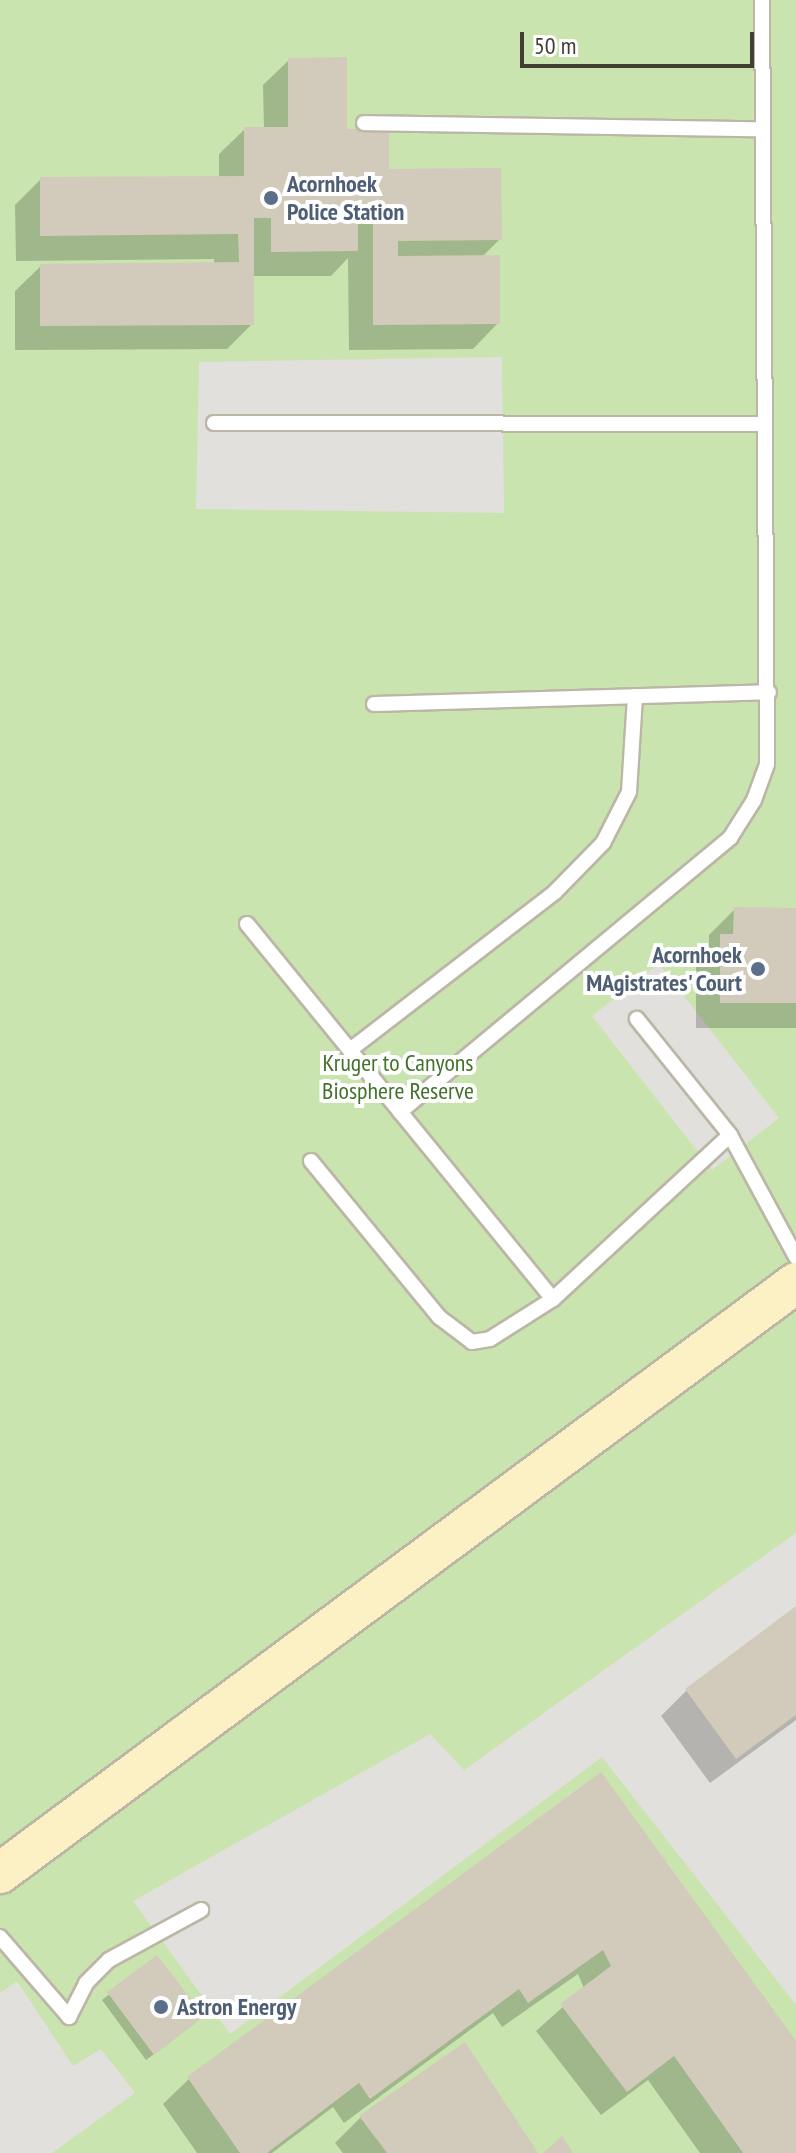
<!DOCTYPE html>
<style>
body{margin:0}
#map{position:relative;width:796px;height:2153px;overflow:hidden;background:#f1eee4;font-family:"PT Sans Narrow",sans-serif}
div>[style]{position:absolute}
.green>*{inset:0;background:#c9e4ae}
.parking>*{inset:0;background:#e2e0dc}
.shadow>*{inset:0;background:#0003}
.building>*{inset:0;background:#d2caba}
.roads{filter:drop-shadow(2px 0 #bcb6a7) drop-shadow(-2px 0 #bcb6a7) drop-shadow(0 2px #bcb6a7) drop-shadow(0 -2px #bcb6a7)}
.lane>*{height:14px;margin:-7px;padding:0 7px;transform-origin:7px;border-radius:7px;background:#fff}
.secondary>*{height:40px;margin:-20px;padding:0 20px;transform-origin:20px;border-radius:20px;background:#fbf1c4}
.dots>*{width:22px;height:22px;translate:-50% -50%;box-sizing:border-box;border:4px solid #fff;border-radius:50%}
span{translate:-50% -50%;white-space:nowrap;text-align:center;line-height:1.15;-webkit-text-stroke:8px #fff;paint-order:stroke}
.service-label{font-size:24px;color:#4e5e75;font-weight:700}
.left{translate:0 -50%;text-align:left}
.right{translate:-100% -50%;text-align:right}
.park-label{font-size:24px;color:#42712b}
.scale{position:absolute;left:520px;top:32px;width:234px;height:36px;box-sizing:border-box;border:4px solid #433e34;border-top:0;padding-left:10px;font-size:24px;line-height:28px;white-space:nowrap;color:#433e34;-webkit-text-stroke:6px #fff;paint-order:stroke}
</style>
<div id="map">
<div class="green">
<i style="clip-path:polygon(0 0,796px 0,796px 2153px,0 2153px)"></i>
</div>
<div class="parking">
<i style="clip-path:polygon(502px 357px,504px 513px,196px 509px,199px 362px)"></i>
<i style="clip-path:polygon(659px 964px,779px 1118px,712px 1170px,592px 1016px)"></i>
<i style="clip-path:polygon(796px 1533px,796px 2005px,602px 1757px,230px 2034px,133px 1901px,430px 1734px,464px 1770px)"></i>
<i style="clip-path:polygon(17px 1981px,73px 2066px,101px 2049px,135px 2093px,52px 2153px,0 2153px,0 1993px)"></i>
</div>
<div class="shadow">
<i style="clip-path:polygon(289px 60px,345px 131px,387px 171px,500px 239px,482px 257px,498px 323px,473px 349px,349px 350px,348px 258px,331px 276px,252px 276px,252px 324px,227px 349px,15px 350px,15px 291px,41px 266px,214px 265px,214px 259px,16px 261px,15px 205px,41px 179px,219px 178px,219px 154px,245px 129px,264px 129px,263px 85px)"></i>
<i style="clip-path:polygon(735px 909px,796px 910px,796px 1028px,696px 1028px,696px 961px,709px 948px,709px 935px)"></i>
<i style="clip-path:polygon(796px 1609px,796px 1720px,710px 1783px,661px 1716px,686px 1691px)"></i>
<i style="clip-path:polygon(601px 1775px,796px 2042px,796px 2153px,700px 2153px,648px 2080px,601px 2115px,536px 2031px,584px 1988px,578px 1974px,502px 2027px,493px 2013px,344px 2123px,333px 2107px,272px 2153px,197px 2153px,163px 2104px,189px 2079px)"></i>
<i style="clip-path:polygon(157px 1957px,195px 2023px,146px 2060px,102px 2000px)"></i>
<i style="clip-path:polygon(464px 2045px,536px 2153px,343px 2153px,335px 2143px,360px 2118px)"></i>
</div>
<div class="building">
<i style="clip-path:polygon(347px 57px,347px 129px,389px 129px,389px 169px,501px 168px,502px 240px,398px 241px,398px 256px,500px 255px,500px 324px,373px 325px,373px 218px,358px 218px,358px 251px,271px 252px,271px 218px,254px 218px,254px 325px,40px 326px,40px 264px,239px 262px,238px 234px,40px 236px,40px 177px,244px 176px,244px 127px,288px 127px,288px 58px)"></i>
<i style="clip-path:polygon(734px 907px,796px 908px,796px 1003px,720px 1003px,720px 934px,733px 934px)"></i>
<i style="clip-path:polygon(796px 1606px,796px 1715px,736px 1759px,685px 1689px)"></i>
<i style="clip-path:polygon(601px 1772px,796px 2041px,796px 2153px,743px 2153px,674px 2056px,627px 2092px,560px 2004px,611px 1966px,603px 1950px,528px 2003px,519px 1989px,370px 2099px,359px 2083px,267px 2153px,240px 2153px,187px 2077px)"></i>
<i style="clip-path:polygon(157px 1955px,204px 2016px,154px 2055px,107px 1992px)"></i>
<i style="clip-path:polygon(465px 2042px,538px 2153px,387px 2153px,359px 2116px)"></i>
<i style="clip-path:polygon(562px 2136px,573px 2153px,543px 2153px)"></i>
</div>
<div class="roads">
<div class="lane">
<i style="left:364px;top:123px;width:399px;rotate:0.9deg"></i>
<i style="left:214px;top:423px;width:550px;rotate:0.1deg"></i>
<i style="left:374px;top:704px;width:395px;rotate:-1.7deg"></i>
<i style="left:247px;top:924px;width:484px;rotate:50.8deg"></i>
<i style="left:350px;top:1050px;width:259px;rotate:-37.6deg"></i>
<i style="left:555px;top:892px;width:69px;rotate:-45.6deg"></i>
<i style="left:603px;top:843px;width:57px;rotate:-63deg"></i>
<i style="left:629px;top:792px;width:96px;rotate:-86.4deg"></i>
<i style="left:400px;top:1112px;width:429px;rotate:-39.7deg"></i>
<i style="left:730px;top:838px;width:45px;rotate:-57.7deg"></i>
<i style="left:754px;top:800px;width:38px;rotate:-70deg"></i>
<i style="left:767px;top:764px;width:764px;rotate:-90.37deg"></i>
<i style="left:730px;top:1135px;width:139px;rotate:61.6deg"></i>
<i style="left:311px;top:1161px;width:202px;rotate:50.6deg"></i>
<i style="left:439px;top:1317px;width:41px;rotate:37.1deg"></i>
<i style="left:472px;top:1342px;width:18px;rotate:-9deg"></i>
<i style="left:490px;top:1339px;width:75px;rotate:-32.4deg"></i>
<i style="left:553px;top:1299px;width:241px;rotate:-42.8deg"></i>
<i style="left:730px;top:1135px;width:149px;rotate:-128.7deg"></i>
<i style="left:0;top:1937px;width:106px;rotate:49.2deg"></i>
<i style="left:69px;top:2017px;width:38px;rotate:-63deg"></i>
<i style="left:86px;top:1983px;width:33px;rotate:-45deg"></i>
<i style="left:109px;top:1960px;width:105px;rotate:-28.5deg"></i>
</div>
<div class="secondary">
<i style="left:0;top:1873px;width:991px;rotate:-36.55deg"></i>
</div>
</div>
<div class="dots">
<i style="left:271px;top:198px;background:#5c6f8a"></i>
<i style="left:758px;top:969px;background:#5c6f8a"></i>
<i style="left:161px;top:2007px;background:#5c6f8a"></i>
</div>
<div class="service-label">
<span class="left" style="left:287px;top:198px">Acornhoek<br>Police Station</span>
<span class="right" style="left:742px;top:969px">Acornhoek<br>MAgistrates' Court</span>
<span class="left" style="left:177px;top:2007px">Astron Energy</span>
</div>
<div class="park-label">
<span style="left:398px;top:1077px">Kruger to Canyons<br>Biosphere Reserve</span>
</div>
<div class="scale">50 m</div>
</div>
